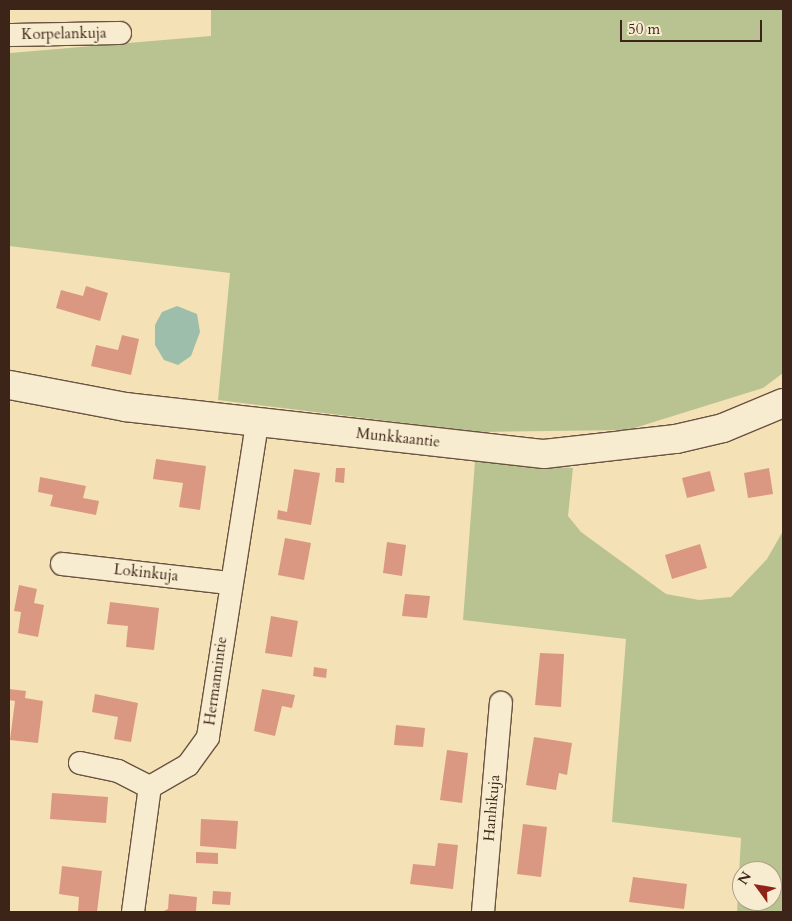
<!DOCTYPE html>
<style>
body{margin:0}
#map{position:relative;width:792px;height:921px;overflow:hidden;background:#f5e1b6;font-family:Cardo,serif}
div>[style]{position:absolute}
.green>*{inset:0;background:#b8c391}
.water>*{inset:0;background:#9dbeaa}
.building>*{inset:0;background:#da9883}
.roads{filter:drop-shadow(1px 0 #6a5340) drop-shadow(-1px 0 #6a5340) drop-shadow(0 1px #6a5340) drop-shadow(0 -1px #6a5340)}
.street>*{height:22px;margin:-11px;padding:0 11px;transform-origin:11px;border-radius:11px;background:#f8ecd0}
.secondary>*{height:28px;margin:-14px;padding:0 14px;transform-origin:14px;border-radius:14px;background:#f8ecd0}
span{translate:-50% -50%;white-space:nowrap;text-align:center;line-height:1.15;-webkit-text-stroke:4px #f8ecd0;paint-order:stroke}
.street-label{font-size:15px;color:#3c2419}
.frame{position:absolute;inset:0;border:10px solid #3c2419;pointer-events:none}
.north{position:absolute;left:732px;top:861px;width:50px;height:50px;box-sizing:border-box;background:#f8ecd0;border:1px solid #ad9c87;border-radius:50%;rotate:302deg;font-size:14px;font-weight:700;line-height:20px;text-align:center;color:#3c2419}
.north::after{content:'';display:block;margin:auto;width:18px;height:22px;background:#8f2418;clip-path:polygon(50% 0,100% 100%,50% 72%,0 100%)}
.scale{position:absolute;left:620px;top:20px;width:142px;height:22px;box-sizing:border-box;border:2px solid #3c2419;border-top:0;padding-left:6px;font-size:15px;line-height:18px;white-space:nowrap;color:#3c2419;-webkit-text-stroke:4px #f8ecd0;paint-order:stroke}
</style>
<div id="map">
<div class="green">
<i style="clip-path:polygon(211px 9px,783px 9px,783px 373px,763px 388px,628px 430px,478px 432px,218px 400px,230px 273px,9px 246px,10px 53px,211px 36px)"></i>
<i style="clip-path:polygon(evenodd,475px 461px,573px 468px,568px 516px,581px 532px,666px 594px,699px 600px,731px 597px,767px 559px,783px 531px,783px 912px,737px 912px,741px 838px,612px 822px,626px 639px,463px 620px,475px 461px,742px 871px,772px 871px,772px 901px,742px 901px,742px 871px)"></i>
</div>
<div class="water">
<i style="clip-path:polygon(177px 306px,197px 314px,200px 332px,191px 356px,178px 365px,164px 360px,155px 345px,155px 325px,162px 312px)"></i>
</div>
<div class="building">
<i style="clip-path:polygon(86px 286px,108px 293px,100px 321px,56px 308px,61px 290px,83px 296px)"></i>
<i style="clip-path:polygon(122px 335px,139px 339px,131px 375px,91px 366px,96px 345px,118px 350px)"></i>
<i style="clip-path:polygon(156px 459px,206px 466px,200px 510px,179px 507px,183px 483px,153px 479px)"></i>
<i style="clip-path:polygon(336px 468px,345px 468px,344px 483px,335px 482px)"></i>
<i style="clip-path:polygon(769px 468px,773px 494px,748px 498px,744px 473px)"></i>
<i style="clip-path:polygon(294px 469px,320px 473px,311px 525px,277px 519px,278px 510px,287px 512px)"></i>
<i style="clip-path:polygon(710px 471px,715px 491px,687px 498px,682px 478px)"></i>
<i style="clip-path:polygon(40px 477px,86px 486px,83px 498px,99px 501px,96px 515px,50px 506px,53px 495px,38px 492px)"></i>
<i style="clip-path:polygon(285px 538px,311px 543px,304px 580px,278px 575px)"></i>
<i style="clip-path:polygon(387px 542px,406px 545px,402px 576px,383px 573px)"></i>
<i style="clip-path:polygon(700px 544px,707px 568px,672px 579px,665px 555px)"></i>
<i style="clip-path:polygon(19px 585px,37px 589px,34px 603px,44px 605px,38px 637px,18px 633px,21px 612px,14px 611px)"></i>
<i style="clip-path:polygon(405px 594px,430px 596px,427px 618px,402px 616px)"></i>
<i style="clip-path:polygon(110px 602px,159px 608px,154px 650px,126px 647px,128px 626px,107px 624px)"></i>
<i style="clip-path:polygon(271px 616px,298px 621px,292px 657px,265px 653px)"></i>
<i style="clip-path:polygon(540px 653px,564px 654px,561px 707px,535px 705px)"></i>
<i style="clip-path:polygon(314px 667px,327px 669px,326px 678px,313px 676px)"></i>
<i style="clip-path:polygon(9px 689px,26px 691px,25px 698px,43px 701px,38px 743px,10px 740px,15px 701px,9px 700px)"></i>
<i style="clip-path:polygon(262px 689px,295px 695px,292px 708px,282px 706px,275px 736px,254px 731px)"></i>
<i style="clip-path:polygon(95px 694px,138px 703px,131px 742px,114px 739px,118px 717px,92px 712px)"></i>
<i style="clip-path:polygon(396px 725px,425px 728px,423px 747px,394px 745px)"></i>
<i style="clip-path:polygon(534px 737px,572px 743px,567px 775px,559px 773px,556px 790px,526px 785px)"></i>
<i style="clip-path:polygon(447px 750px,468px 753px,462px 803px,440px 800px)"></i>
<i style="clip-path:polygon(52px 793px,108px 797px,106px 823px,50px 819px)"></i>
<i style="clip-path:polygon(201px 819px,238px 821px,236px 849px,200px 846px)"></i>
<i style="clip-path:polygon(523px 824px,547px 827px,541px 877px,517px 874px)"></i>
<i style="clip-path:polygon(438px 843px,458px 845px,453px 889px,410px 884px,413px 864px,435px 866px)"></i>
<i style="clip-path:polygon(196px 852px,218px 853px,218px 864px,196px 863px)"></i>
<i style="clip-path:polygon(62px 866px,102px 871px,97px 912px,78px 912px,79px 897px,59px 894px)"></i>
<i style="clip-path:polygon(633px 877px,687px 884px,684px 909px,629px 902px)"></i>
<i style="clip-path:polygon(213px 891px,231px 892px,230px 905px,212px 904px)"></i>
<i style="clip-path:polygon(169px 894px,197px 897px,196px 911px,162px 912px,168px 909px)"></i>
</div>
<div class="roads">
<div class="street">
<i style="left:9px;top:35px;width:111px;rotate:-1deg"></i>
<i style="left:62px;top:564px;width:168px;rotate:6.5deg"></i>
<i style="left:80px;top:763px;width:39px;rotate:12deg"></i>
<i style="left:118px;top:771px;width:36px;rotate:27deg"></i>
<i style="left:133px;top:912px;width:126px;rotate:-82.3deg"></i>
<i style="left:150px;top:787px;width:44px;rotate:-30.1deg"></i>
<i style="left:188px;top:765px;width:34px;rotate:-54deg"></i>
<i style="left:208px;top:737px;width:318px;rotate:-81.1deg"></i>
<i style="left:483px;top:912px;width:210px;rotate:-85.1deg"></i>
</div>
<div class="secondary">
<i style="left:9px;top:385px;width:118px;rotate:10.7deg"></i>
<i style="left:125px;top:407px;width:422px;rotate:6.4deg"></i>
<i style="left:544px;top:454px;width:133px;rotate:-6.5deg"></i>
<i style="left:676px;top:439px;width:48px;rotate:-13.2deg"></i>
<i style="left:723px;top:428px;width:65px;rotate:-22.6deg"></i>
</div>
</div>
<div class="street-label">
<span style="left:64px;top:34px;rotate:-1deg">Korpelankuja</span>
<span style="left:398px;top:438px;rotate:6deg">Munkkaantie</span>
<span style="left:146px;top:573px;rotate:6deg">Lokinkuja</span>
<span style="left:216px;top:681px;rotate:-82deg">Hermannintie</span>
<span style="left:492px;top:808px;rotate:-85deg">Hanhikuja</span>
</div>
<div class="frame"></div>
<div class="north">N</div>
<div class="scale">50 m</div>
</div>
